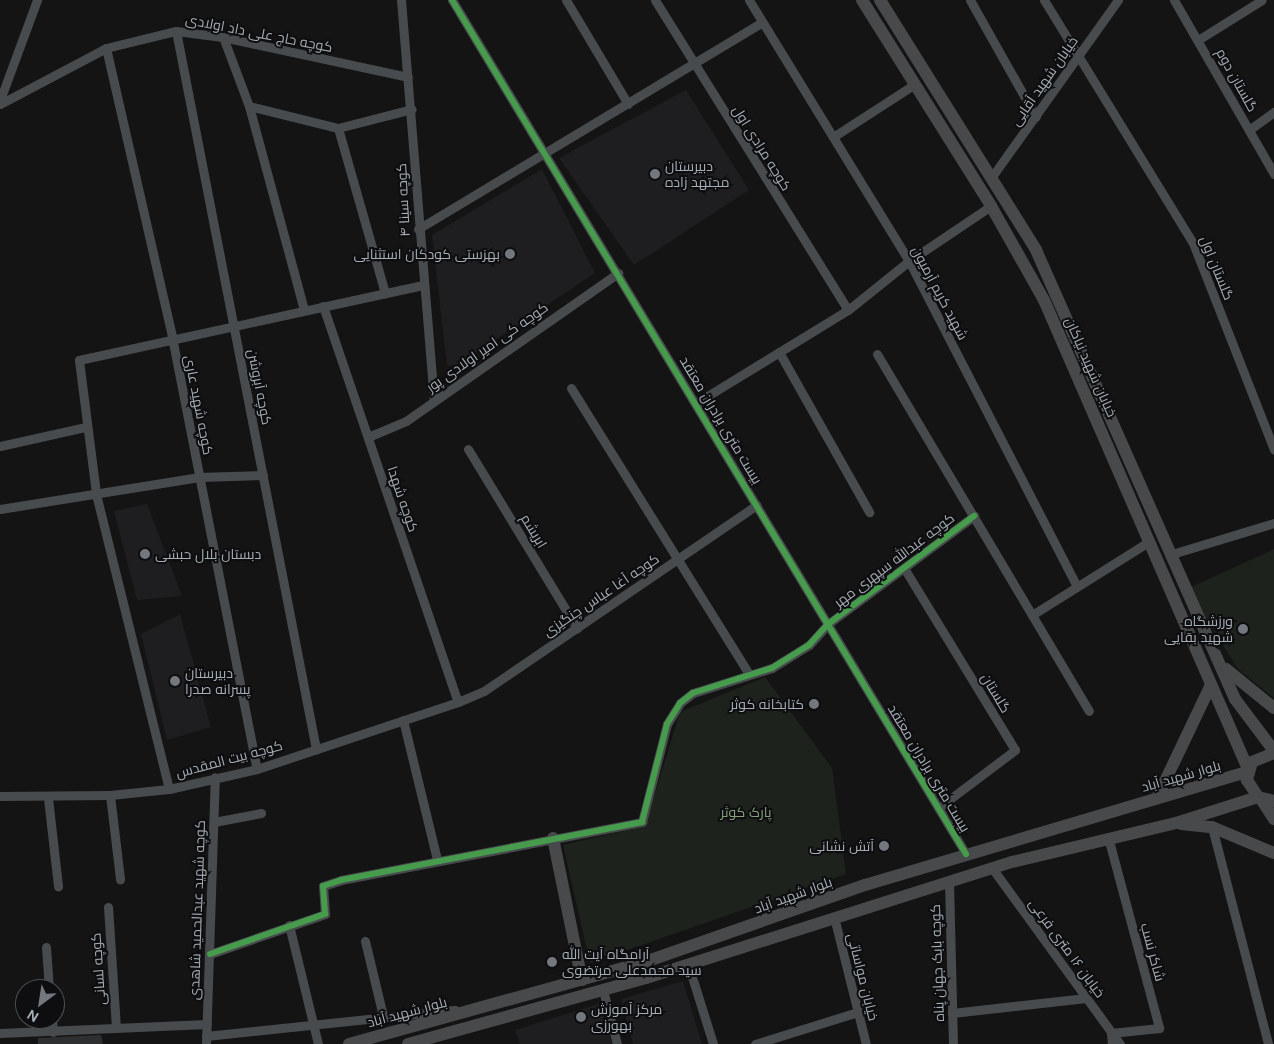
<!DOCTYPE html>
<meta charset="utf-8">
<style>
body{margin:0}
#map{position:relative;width:1274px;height:1044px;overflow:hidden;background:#141414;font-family:"DM Sans",Cairo,sans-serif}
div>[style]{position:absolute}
.built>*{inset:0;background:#1e1e20}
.green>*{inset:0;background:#1d221c}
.building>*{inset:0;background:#2e2f30}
.street>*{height:9px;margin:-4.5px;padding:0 4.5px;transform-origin:4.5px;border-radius:4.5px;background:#484b4d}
.secondary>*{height:12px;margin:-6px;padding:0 6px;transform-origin:6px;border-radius:6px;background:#47494b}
.cycleway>*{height:6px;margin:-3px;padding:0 3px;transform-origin:3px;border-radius:3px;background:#469c4c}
.dots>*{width:14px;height:14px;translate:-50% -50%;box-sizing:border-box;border:2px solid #0e0e10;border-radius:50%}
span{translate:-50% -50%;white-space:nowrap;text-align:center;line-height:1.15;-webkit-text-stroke:4px #0e0e10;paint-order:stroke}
.street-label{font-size:14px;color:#a5aeb5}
.poi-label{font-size:14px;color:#a5aeb5}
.left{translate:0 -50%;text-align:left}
.right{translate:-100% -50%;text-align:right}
.park-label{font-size:14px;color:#83a07b}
.north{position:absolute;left:15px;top:979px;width:50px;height:50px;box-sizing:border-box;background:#0e0e10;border:1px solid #4a4e52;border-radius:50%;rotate:211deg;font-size:14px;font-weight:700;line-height:20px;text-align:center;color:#a5aeb5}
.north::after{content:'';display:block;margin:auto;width:18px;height:22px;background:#72787d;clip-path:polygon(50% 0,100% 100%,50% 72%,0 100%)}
</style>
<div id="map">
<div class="built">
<i style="clip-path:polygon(686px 90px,749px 190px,634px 265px,559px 158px)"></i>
<i style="clip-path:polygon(542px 169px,595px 273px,459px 364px,447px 366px,432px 235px)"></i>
<i style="clip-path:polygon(147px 504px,182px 596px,137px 600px,114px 511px)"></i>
<i style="clip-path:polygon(180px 614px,211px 727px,167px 740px,141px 634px)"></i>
<i style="clip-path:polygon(683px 981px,702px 1044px,633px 1044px,621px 999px)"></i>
<i style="clip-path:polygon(601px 1003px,612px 1044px,520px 1044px,515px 1030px)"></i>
</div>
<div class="green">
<i style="clip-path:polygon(1274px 549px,1274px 698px,1238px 669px,1187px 589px)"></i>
<i style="clip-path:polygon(765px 677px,832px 768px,846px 874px,590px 963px,563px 845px,645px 826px,680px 712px)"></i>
</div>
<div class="building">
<i style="clip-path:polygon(101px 1035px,103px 1044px,38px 1044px,38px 1038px)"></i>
</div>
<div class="street">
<i style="left:401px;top:0;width:400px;rotate:85.3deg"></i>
<i style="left:452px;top:0;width:997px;rotate:58.96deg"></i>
<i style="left:566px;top:0;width:121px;rotate:59.2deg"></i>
<i style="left:655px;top:0;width:365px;rotate:58.1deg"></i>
<i style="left:749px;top:0;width:306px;rotate:58.5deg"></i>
<i style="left:909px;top:261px;width:366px;rotate:62.7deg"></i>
<i style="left:970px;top:0;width:134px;rotate:60.6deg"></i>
<i style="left:1044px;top:0;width:285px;rotate:58.5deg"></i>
<i style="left:1193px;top:243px;width:222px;rotate:68.6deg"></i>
<i style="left:1174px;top:0;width:201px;rotate:60.1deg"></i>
<i style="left:176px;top:31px;width:732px;rotate:78.97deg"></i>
<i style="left:223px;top:37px;width:74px;rotate:69.4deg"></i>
<i style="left:249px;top:106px;width:211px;rotate:74.9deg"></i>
<i style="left:1198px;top:40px;width:75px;rotate:-32deg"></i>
<i style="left:106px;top:48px;width:296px;rotate:77.1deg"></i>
<i style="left:172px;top:337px;width:440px;rotate:78.9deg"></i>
<i style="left:0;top:100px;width:107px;rotate:-69.7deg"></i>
<i style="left:0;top:104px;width:120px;rotate:-27.8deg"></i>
<i style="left:106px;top:48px;width:72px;rotate:-13.7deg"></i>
<i style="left:176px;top:31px;width:47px;rotate:7.3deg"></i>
<i style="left:223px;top:37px;width:189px;rotate:12.2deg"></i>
<i style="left:249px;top:106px;width:92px;rotate:13.9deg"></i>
<i style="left:338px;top:128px;width:76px;rotate:-14.4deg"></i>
<i style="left:338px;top:128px;width:172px;rotate:74.1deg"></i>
<i style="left:1249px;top:130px;width:31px;rotate:-36deg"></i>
<i style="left:833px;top:137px;width:98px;rotate:-32.9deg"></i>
<i style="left:991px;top:178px;width:219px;rotate:-54.5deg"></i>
<i style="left:418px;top:229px;width:401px;rotate:-31deg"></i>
<i style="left:323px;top:306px;width:418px;rotate:71.2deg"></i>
<i style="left:779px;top:352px;width:184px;rotate:60.6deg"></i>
<i style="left:877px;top:354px;width:415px;rotate:59.3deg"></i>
<i style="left:571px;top:388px;width:337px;rotate:58.1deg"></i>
<i style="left:696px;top:403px;width:178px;rotate:-31.5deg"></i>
<i style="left:848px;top:310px;width:78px;rotate:-38.8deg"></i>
<i style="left:909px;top:261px;width:99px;rotate:-33.9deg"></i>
<i style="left:368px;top:437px;width:41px;rotate:-22.8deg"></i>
<i style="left:406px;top:421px;width:259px;rotate:-34.9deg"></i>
<i style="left:0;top:446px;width:88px;rotate:-12.5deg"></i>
<i style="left:468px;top:449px;width:210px;rotate:58.7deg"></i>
<i style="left:0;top:509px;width:202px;rotate:-9.1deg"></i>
<i style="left:199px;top:477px;width:64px;rotate:-1.8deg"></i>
<i style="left:1172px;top:554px;width:107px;rotate:-16.9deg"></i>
<i style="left:904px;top:568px;width:213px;rotate:58.6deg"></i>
<i style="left:1015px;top:750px;width:96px;rotate:143deg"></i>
<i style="left:1032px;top:615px;width:139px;rotate:-32.1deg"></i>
<i style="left:403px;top:720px;width:143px;rotate:76.3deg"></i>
<i style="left:169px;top:789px;width:305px;rotate:-103.9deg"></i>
<i style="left:96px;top:493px;width:134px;rotate:-97.3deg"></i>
<i style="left:79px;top:360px;width:352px;rotate:-12.3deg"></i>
<i style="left:110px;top:795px;width:85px;rotate:83.2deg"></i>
<i style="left:0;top:796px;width:110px;rotate:-0.5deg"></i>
<i style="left:110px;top:795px;width:59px;rotate:-5.8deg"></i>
<i style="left:169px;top:789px;width:90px;rotate:-12.8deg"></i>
<i style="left:257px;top:769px;width:212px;rotate:-18.4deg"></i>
<i style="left:458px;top:702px;width:28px;rotate:-23deg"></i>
<i style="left:484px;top:691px;width:330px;rotate:-34.3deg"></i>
<i style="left:48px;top:798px;width:89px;rotate:83.5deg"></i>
<i style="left:214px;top:822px;width:48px;rotate:-10.8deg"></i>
<i style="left:1212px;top:827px;width:224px;rotate:75.5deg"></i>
<i style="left:1108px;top:837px;width:198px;rotate:75deg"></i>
<i style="left:1159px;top:1028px;width:48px;rotate:174.1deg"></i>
<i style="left:1111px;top:1033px;width:11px;rotate:85deg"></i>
<i style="left:992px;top:868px;width:218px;rotate:54deg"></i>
<i style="left:949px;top:881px;width:163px;rotate:88.6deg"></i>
<i style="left:108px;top:907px;width:121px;rotate:86.2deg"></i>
<i style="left:834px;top:917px;width:131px;rotate:75.9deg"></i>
<i style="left:289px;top:925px;width:122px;rotate:76.3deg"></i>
<i style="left:365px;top:941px;width:77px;rotate:76.5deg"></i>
<i style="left:46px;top:947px;width:42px;rotate:85.9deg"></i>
<i style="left:210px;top:954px;width:122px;rotate:-19.2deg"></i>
<i style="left:325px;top:914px;width:28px;rotate:-94deg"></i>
<i style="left:323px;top:886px;width:19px;rotate:-18deg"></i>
<i style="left:341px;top:880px;width:307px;rotate:-10.9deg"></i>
<i style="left:642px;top:822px;width:101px;rotate:-75.7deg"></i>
<i style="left:667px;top:724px;width:25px;rotate:-58deg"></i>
<i style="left:680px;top:703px;width:16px;rotate:-38deg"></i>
<i style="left:693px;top:693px;width:83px;rotate:-17.6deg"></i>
<i style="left:772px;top:668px;width:44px;rotate:-31.9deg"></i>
<i style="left:809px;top:645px;width:28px;rotate:-48deg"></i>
<i style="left:828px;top:624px;width:182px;rotate:-36.5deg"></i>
<i style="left:688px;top:964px;width:84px;rotate:72.6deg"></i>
<i style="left:603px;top:990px;width:56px;rotate:75.5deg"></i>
<i style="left:952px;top:1013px;width:135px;rotate:-6.4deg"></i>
<i style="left:52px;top:1019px;width:13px;rotate:86deg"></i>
<i style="left:0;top:1033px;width:207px;rotate:-2.5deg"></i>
<i style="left:206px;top:1036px;width:250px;rotate:-6deg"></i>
<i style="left:206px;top:1044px;width:267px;rotate:-88.1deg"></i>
<i style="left:755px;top:1044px;width:108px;rotate:-17.3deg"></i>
</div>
<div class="secondary">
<i style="left:862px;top:0;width:243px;rotate:57.9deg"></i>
<i style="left:991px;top:206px;width:108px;rotate:60.6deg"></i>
<i style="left:1044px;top:300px;width:511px;rotate:66.49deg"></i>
<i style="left:880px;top:0;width:295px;rotate:58deg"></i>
<i style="left:1036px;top:250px;width:491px;rotate:66.1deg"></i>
<i style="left:1235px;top:699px;width:65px;rotate:53.1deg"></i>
<i style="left:1226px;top:669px;width:62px;rotate:39.1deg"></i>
<i style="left:1274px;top:753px;width:24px;rotate:158deg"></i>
<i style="left:1252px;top:762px;width:19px;rotate:106deg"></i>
<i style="left:1247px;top:780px;width:20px;rotate:57deg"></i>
<i style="left:1258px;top:797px;width:16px;rotate:14deg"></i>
<i style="left:1157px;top:798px;width:125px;rotate:-64.5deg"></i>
<i style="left:1261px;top:799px;width:24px;rotate:57deg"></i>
<i style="left:1181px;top:824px;width:31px;rotate:6deg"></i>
<i style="left:1212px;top:827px;width:67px;rotate:22.8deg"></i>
<i style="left:553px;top:838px;width:145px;rotate:78.5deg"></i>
<i style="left:349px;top:1044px;width:304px;rotate:-15.5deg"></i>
<i style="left:642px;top:963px;width:236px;rotate:-19.3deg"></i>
<i style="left:865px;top:885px;width:398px;rotate:-16.5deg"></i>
<i style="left:408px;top:1044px;width:247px;rotate:-15.5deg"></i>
<i style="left:646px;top:978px;width:384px;rotate:-17.6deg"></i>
<i style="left:1012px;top:862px;width:169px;rotate:-13.4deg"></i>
<i style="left:1176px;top:823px;width:86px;rotate:-17.6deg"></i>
</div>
<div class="cycleway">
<i style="left:452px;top:0;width:997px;rotate:58.96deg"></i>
<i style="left:210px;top:954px;width:122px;rotate:-19.2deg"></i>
<i style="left:325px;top:914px;width:28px;rotate:-94deg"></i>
<i style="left:323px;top:886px;width:19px;rotate:-18deg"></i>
<i style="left:341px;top:880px;width:307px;rotate:-10.9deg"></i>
<i style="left:642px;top:822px;width:101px;rotate:-75.7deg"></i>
<i style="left:667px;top:724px;width:25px;rotate:-58deg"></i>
<i style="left:680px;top:703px;width:16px;rotate:-38deg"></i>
<i style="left:693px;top:693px;width:83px;rotate:-17.6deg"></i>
<i style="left:772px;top:668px;width:44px;rotate:-31.9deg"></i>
<i style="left:809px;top:645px;width:28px;rotate:-48deg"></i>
<i style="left:828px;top:624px;width:182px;rotate:-36.5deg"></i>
</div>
<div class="dots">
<i style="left:655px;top:174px;background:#72787d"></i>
<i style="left:510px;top:254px;background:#72787d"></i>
<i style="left:145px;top:554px;background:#72787d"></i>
<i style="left:1243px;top:629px;background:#72787d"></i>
<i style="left:175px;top:681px;background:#72787d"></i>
<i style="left:814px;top:704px;background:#72787d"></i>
<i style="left:884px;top:846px;background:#72787d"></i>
<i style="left:552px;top:962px;background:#72787d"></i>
<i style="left:581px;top:1017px;background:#72787d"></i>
</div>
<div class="street-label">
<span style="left:259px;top:33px;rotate:11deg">کوچه حاج علی داد اولادی</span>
<span style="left:1237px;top:80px;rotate:61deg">گلستان دوم</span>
<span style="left:1044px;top:81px;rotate:-55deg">خیابان شهید آقایی</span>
<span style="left:762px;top:148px;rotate:58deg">کوچه مرادی اول</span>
<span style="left:403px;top:200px;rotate:-93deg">کوچه سینا ۴</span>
<span style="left:1217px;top:268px;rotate:68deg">گلستان اول</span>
<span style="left:940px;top:293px;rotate:62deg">شهید کریم آرمیون</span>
<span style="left:487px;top:347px;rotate:-35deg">کوچه کی امیر اولادی پور</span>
<span style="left:1091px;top:367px;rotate:66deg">خیابان شهید نیاکان</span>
<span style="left:260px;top:387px;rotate:79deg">کوچه آبروشن</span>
<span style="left:199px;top:405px;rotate:79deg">کوچه شهید عاری</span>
<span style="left:721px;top:420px;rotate:59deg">بیست متری برادران معتقد</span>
<span style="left:403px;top:499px;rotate:71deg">کوچه شهدا</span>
<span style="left:534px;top:531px;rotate:59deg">ابریشم</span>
<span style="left:894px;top:560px;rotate:-37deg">کوچه عبدالله سپهری مهر</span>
<span style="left:601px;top:595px;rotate:-34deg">کوچه آغا عباس چنگیزی</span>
<span style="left:996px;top:693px;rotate:59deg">گلستان</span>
<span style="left:229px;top:759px;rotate:-15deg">کوچه بیت المقدس</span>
<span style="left:929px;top:768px;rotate:59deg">بیست متری برادران معتقد</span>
<span style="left:1181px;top:776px;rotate:-16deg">بلوار شهید آباد</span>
<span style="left:793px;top:895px;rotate:-20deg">بلوار شهید آباد</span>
<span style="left:197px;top:910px;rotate:-88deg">کوچه شهید عبدالحمید شاهدی</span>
<span style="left:1067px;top:948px;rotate:54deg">خیابان ۱۶ متری فرعی</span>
<span style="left:1153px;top:952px;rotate:75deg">شاکر نسب</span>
<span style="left:937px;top:963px;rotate:-92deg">کوچه بابک جهان پناه</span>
<span style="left:98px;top:969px;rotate:-94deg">کوچه لسانی</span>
<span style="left:863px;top:977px;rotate:76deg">خیابان مواساتی</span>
<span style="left:407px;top:1012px;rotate:-15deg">بلوار شهید آباد</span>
</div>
<div class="poi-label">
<span class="left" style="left:665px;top:174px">دبیرستان<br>مجتهد زاده</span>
<span class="right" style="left:500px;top:254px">بهزستی کودکان استثنایی</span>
<span class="left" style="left:155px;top:554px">دبستان بلال حبشی</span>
<span class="right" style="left:1233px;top:629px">ورزشگاه<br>شهید بقایی</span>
<span class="left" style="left:185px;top:681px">دبیرستان<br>پسرانه صدرا</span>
<span class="right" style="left:804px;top:704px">کتابخانه کوثر</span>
<span class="right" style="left:874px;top:846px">آتش نشانی</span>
<span class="left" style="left:562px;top:962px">آرامگاه آیت الله<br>سید محمدعلی مرتضوی</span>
<span class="left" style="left:591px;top:1017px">مرکز آموزش<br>بهورزی</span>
</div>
<div class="park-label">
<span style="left:746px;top:812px">پارک کوثر</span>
</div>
<div class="north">N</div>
</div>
